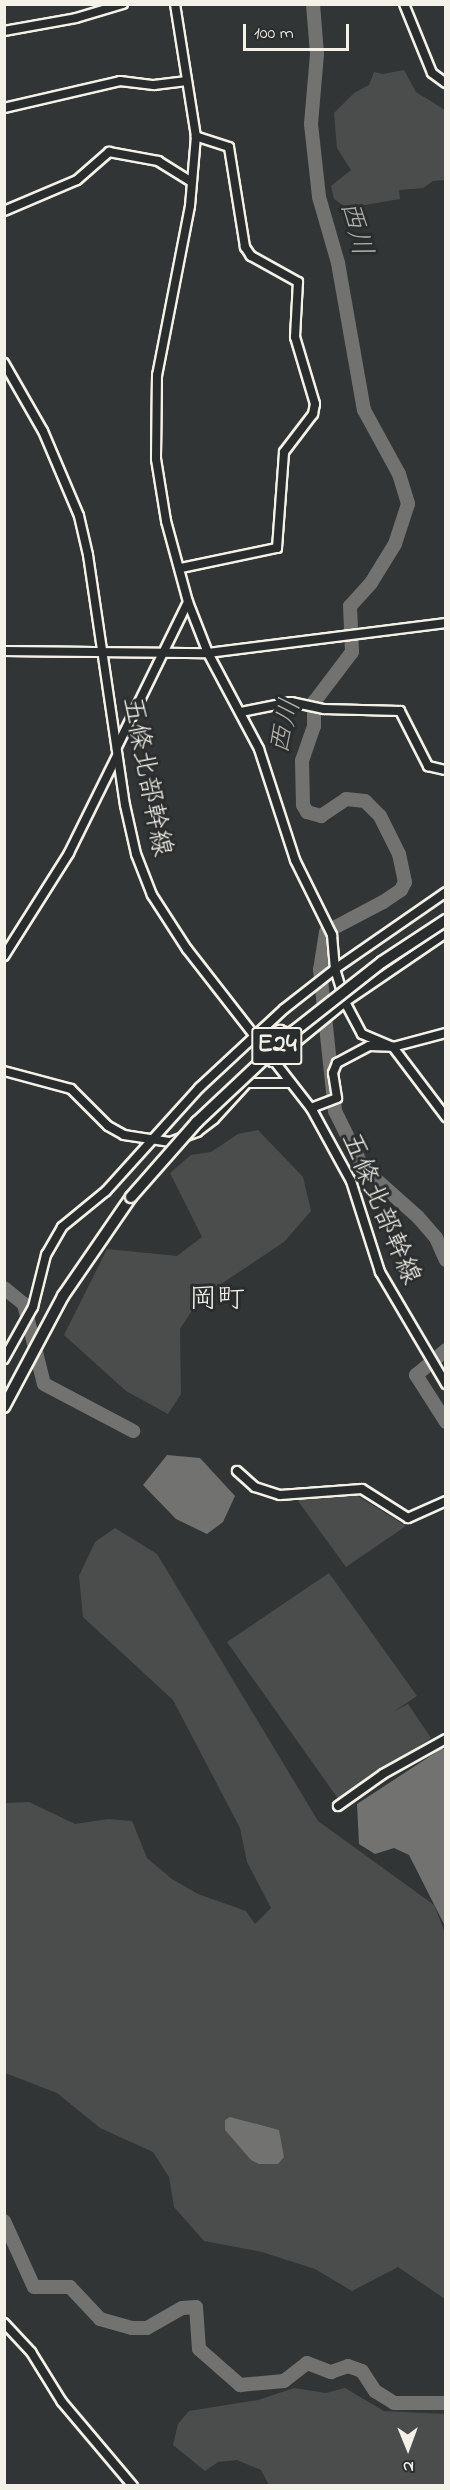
<!DOCTYPE html>
<meta charset="utf-8">
<style>
body{margin:0}
#map{position:relative;width:450px;height:2490px;overflow:hidden;background:#323535;font-family:"Indie Flower","Klee One",sans-serif}
div>[style]{position:absolute}
.green>*{inset:0;background:#4b4d4c}
.water>*{inset:0;background:#727370}
.river>*{height:14px;margin:-7px;padding:0 7px;transform-origin:7px;border-radius:7px;background:#727370}
.roads{filter:drop-shadow(2px 0 #f4f1e8) drop-shadow(-2px 0 #f4f1e8) drop-shadow(0 2px #f4f1e8) drop-shadow(0 -2px #f4f1e8)}
.minor>*{height:8px;margin:-4px;padding:0 4px;transform-origin:4px;border-radius:4px;background:#2a2d2e}
.highway>*{height:10px;margin:-5px;padding:0 5px;transform-origin:5px;border-radius:5px;background:#2a2d2e}
.bridges{filter:drop-shadow(2px 0 #f4f1e8) drop-shadow(-2px 0 #f4f1e8) drop-shadow(0 2px #f4f1e8) drop-shadow(0 -2px #f4f1e8)}
.highway-bridge>*{height:10px;margin:-5px;padding:0 5px;transform-origin:5px;border-radius:5px;background:#2a2d2e}
span{translate:-50% -50%;white-space:nowrap;text-align:center;line-height:1.15;-webkit-text-stroke:6px #2a2d2e;paint-order:stroke}
.shield-label span{padding:2px 4px;background:#2a2d2e;border:2px solid;border-radius:4px;-webkit-text-stroke-width:0}
.shield-label{font-size:26px;color:#f4f1e8;font-weight:700}
.street-label{font-size:27px;color:#f4f1e8}
.water-label{font-size:28px;color:#b3b2ac;font-style:italic}
.neighbourhood-label{font-size:28px;color:#f4f1e8}
.frame{position:absolute;inset:0;border:6px solid #f4f1e8;pointer-events:none}
.north{position:absolute;left:378px;top:2418px;width:60px;height:60px;-webkit-text-stroke:4px #2a2d2e;paint-order:stroke;rotate:179deg;font-size:16px;font-weight:700;line-height:24px;text-align:center;color:#f4f1e8}
.north::after{content:'';display:block;margin:auto;width:21px;height:27px;background:#f4f1e8;clip-path:polygon(50% 0,100% 100%,50% 72%,0 100%)}
.scale{position:absolute;left:243px;top:24px;width:106px;height:27px;box-sizing:border-box;border:3px solid #f4f1e8;border-top:0;padding-left:8px;font-size:18px;line-height:21px;white-space:nowrap;color:#f4f1e8;-webkit-text-stroke:4px #2a2d2e;paint-order:stroke}
</style>
<div id="map">
<div class="green">
<i style="clip-path:polygon(404px 70px,416px 92px,445px 110px,445px 180px,433px 181px,423px 188px,399px 190px,400px 199px,347px 208px,334px 199px,331px 186px,351px 170px,337px 148px,334px 113px,354px 93px,369px 85px,374px 72px,383px 74px)"></i>
<i style="clip-path:polygon(258px 1130px,303px 1177px,311px 1211px,284px 1242px,200px 1298px,180px 1329px,181px 1394px,168px 1414px,126px 1391px,64px 1335px,107px 1249px,177px 1256px,202px 1237px,170px 1173px,191px 1155px,211px 1152px,238px 1134px)"></i>
<i style="clip-path:polygon(353px 1493px,406px 1526px,346px 1567px,298px 1501px,304px 1496px)"></i>
<i style="clip-path:polygon(115px 1528px,157px 1554px,318px 1821px,434px 1905px,446px 1935px,445px 2299px,398px 2267px,352px 2291px,315px 2269px,262px 2252px,204px 2241px,174px 2207px,169px 2177px,153px 2152px,100px 2128px,57px 2093px,5px 2073px,4px 1803px,29px 1802px,75px 1824px,108px 1819px,132px 1821px,147px 1858px,172px 1879px,198px 1894px,246px 1911px,255px 1924px,271px 1908px,247px 1862px,240px 1828px,173px 1700px,83px 1617px,79px 1576px,95px 1542px)"></i>
<i style="clip-path:polygon(329px 1573px,417px 1696px,393px 1712px,408px 1704px,431px 1738px,339px 1800px,227px 1642px)"></i>
<i style="clip-path:polygon(294px 2388px,326px 2393px,345px 2388px,384px 2411px,445px 2414px,445px 2485px,269px 2485px,261px 2470px,237px 2460px,218px 2462px,205px 2471px,173px 2445px,178px 2424px,189px 2411px,258px 2400px)"></i>
</div>
<div class="water">
<i style="clip-path:polygon(167px 1455px,200px 1458px,235px 1496px,223px 1522px,207px 1534px,176px 1519px,143px 1485px)"></i>
<i style="clip-path:polygon(441px 1749px,446px 1749px,445px 1926px,409px 1855px,394px 1848px,375px 1854px,359px 1844px,357px 1804px)"></i>
<i style="clip-path:polygon(230px 2117px,279px 2130px,284px 2157px,278px 2164px,259px 2164px,251px 2160px,225px 2130px,225px 2120px)"></i>
</div>
<div class="river">
<i style="left:313px;top:4px;width:50px;rotate:85.4deg"></i>
<i style="left:317px;top:54px;width:70px;rotate:94.9deg"></i>
<i style="left:311px;top:124px;width:73px;rotate:83.7deg"></i>
<i style="left:319px;top:197px;width:69px;rotate:73.9deg"></i>
<i style="left:338px;top:263px;width:149px;rotate:80deg"></i>
<i style="left:364px;top:410px;width:73px;rotate:61.3deg"></i>
<i style="left:399px;top:474px;width:31px;rotate:73deg"></i>
<i style="left:408px;top:504px;width:42px;rotate:108deg"></i>
<i style="left:395px;top:544px;width:46px;rotate:121.6deg"></i>
<i style="left:371px;top:583px;width:31px;rotate:132deg"></i>
<i style="left:350px;top:606px;width:46px;rotate:87.5deg"></i>
<i style="left:352px;top:652px;width:63px;rotate:127.2deg"></i>
<i style="left:314px;top:702px;width:24px;rotate:90deg"></i>
<i style="left:314px;top:726px;width:36px;rotate:109deg"></i>
<i style="left:302px;top:760px;width:45px;rotate:88.7deg"></i>
<i style="left:303px;top:805px;width:8px;rotate:60deg"></i>
<i style="left:307px;top:812px;width:15px;rotate:16deg"></i>
<i style="left:321px;top:816px;width:30px;rotate:-34deg"></i>
<i style="left:346px;top:799px;width:19px;rotate:6deg"></i>
<i style="left:365px;top:801px;width:21px;rotate:45deg"></i>
<i style="left:380px;top:816px;width:42px;rotate:63.4deg"></i>
<i style="left:399px;top:854px;width:29px;rotate:78deg"></i>
<i style="left:405px;top:882px;width:9px;rotate:117deg"></i>
<i style="left:401px;top:890px;width:22px;rotate:146deg"></i>
<i style="left:383px;top:902px;width:64px;rotate:152.2deg"></i>
<i style="left:326px;top:932px;width:38px;rotate:99deg"></i>
<i style="left:320px;top:970px;width:142px;rotate:83.9deg"></i>
<i style="left:335px;top:1111px;width:64px;rotate:63.8deg"></i>
<i style="left:363px;top:1168px;width:74px;rotate:41.7deg"></i>
<i style="left:418px;top:1217px;width:28px;rotate:49deg"></i>
<i style="left:436px;top:1238px;width:24px;rotate:66deg"></i>
<i style="left:4px;top:1288px;width:26px;rotate:39deg"></i>
<i style="left:24px;top:1304px;width:82px;rotate:76deg"></i>
<i style="left:44px;top:1384px;width:101px;rotate:27.8deg"></i>
<i style="left:446px;top:1350px;width:39px;rotate:140deg"></i>
<i style="left:416px;top:1375px;width:56px;rotate:57.4deg"></i>
<i style="left:4px;top:2221px;width:72px;rotate:65.6deg"></i>
<i style="left:34px;top:2287px;width:36px"></i>
<i style="left:70px;top:2287px;width:44px;rotate:46.8deg"></i>
<i style="left:100px;top:2319px;width:33px;rotate:16deg"></i>
<i style="left:132px;top:2328px;width:15px"></i>
<i style="left:147px;top:2328px;width:40px;rotate:-29.7deg"></i>
<i style="left:182px;top:2308px;width:14px;rotate:-4deg"></i>
<i style="left:196px;top:2307px;width:42px;rotate:85.9deg"></i>
<i style="left:199px;top:2349px;width:55px;rotate:41.3deg"></i>
<i style="left:240px;top:2385px;width:44px;rotate:-5.2deg"></i>
<i style="left:284px;top:2381px;width:29px;rotate:-38deg"></i>
<i style="left:307px;top:2363px;width:26px;rotate:21deg"></i>
<i style="left:331px;top:2372px;width:18px;rotate:-19deg"></i>
<i style="left:348px;top:2366px;width:15px;rotate:20deg"></i>
<i style="left:362px;top:2371px;width:24px;rotate:57deg"></i>
<i style="left:375px;top:2391px;width:22px;rotate:32deg"></i>
<i style="left:394px;top:2403px;width:52px"></i>
</div>
<div class="roads">
<div class="minor">
<i style="left:175px;top:4px;width:134px;rotate:81deg"></i>
<i style="left:196px;top:136px;width:70px;rotate:94.9deg"></i>
<i style="left:190px;top:206px;width:172px;rotate:101deg"></i>
<i style="left:157px;top:375px;width:84px;rotate:90.7deg"></i>
<i style="left:156px;top:459px;width:63px;rotate:80.8deg"></i>
<i style="left:166px;top:521px;width:84px;rotate:74.8deg"></i>
<i style="left:188px;top:602px;width:55px;rotate:68.6deg"></i>
<i style="left:208px;top:653px;width:109px;rotate:62deg"></i>
<i style="left:259px;top:749px;width:117px;rotate:72deg"></i>
<i style="left:295px;top:860px;width:84px;rotate:63.7deg"></i>
<i style="left:332px;top:935px;width:34px;rotate:85deg"></i>
<i style="left:335px;top:969px;width:34px;rotate:73deg"></i>
<i style="left:345px;top:1002px;width:36px;rotate:62deg"></i>
<i style="left:362px;top:1034px;width:34px;rotate:23deg"></i>
<i style="left:393px;top:1047px;width:88px;rotate:52.9deg"></i>
<i style="left:404px;top:4px;width:74px;rotate:67.9deg"></i>
<i style="left:432px;top:73px;width:17px;rotate:36deg"></i>
<i style="left:4px;top:31px;width:73px;rotate:-10.2deg"></i>
<i style="left:76px;top:18px;width:49px;rotate:-16.6deg"></i>
<i style="left:4px;top:108px;width:119px;rotate:-13.1deg"></i>
<i style="left:120px;top:81px;width:34px;rotate:7deg"></i>
<i style="left:154px;top:85px;width:33px;rotate:-7deg"></i>
<i style="left:4px;top:211px;width:79px;rotate:-23deg"></i>
<i style="left:77px;top:180px;width:43px;rotate:-41.2deg"></i>
<i style="left:109px;top:152px;width:50px;rotate:10.4deg"></i>
<i style="left:158px;top:161px;width:40px;rotate:32deg"></i>
<i style="left:4px;top:363px;width:78px;rotate:60.2deg"></i>
<i style="left:43px;top:431px;width:92px;rotate:67deg"></i>
<i style="left:79px;top:516px;width:40px;rotate:77deg"></i>
<i style="left:88px;top:555px;width:253px;rotate:81.6deg"></i>
<i style="left:125px;top:805px;width:50px;rotate:77.3deg"></i>
<i style="left:136px;top:854px;width:44px;rotate:68.7deg"></i>
<i style="left:152px;top:895px;width:64px;rotate:57.1deg"></i>
<i style="left:187px;top:949px;width:202px;rotate:52.1deg"></i>
<i style="left:311px;top:1108px;width:83px;rotate:61.3deg"></i>
<i style="left:351px;top:1181px;width:96px;rotate:72.3deg"></i>
<i style="left:380px;top:1272px;width:130px;rotate:59.5deg"></i>
<i style="left:181px;top:568px;width:98px;rotate:-11.8deg"></i>
<i style="left:277px;top:548px;width:96px;rotate:-85.8deg"></i>
<i style="left:284px;top:452px;width:48px;rotate:-52.7deg"></i>
<i style="left:313px;top:414px;width:10px;rotate:-79deg"></i>
<i style="left:315px;top:404px;width:70px;rotate:-106.6deg"></i>
<i style="left:295px;top:337px;width:55px;rotate:-86.9deg"></i>
<i style="left:298px;top:282px;width:54px;rotate:-151deg"></i>
<i style="left:251px;top:256px;width:11px;rotate:-124deg"></i>
<i style="left:245px;top:247px;width:101px;rotate:-99.1deg"></i>
<i style="left:229px;top:147px;width:35px;rotate:-162deg"></i>
<i style="left:4px;top:651px;width:204px;rotate:0.6deg"></i>
<i style="left:208px;top:653px;width:240px;rotate:-7.2deg"></i>
<i style="left:241px;top:712px;width:51px;rotate:-11.3deg"></i>
<i style="left:291px;top:702px;width:34px;rotate:12deg"></i>
<i style="left:324px;top:709px;width:76px;rotate:1.5deg"></i>
<i style="left:400px;top:711px;width:62px;rotate:63deg"></i>
<i style="left:428px;top:766px;width:18px;rotate:13deg"></i>
<i style="left:117px;top:747px;width:161px;rotate:-63.9deg"></i>
<i style="left:4px;top:956px;width:122px;rotate:-57.7deg"></i>
<i style="left:69px;top:853px;width:108px;rotate:-63.7deg"></i>
<i style="left:257px;top:1036px;width:24px;rotate:-15deg"></i>
<i style="left:280px;top:1030px;width:14px;rotate:21deg"></i>
<i style="left:272px;top:1062px;width:94px;rotate:-39.4deg"></i>
<i style="left:345px;top:1002px;width:122px;rotate:-34.3deg"></i>
<i style="left:4px;top:1071px;width:69px;rotate:15deg"></i>
<i style="left:71px;top:1089px;width:52px;rotate:45deg"></i>
<i style="left:108px;top:1126px;width:18px;rotate:29deg"></i>
<i style="left:124px;top:1135px;width:47px;rotate:8.7deg"></i>
<i style="left:170px;top:1142px;width:29px;rotate:-20deg"></i>
<i style="left:197px;top:1132px;width:21px;rotate:-37deg"></i>
<i style="left:214px;top:1119px;width:49px;rotate:-47.5deg"></i>
<i style="left:247px;top:1083px;width:41px"></i>
<i style="left:311px;top:1108px;width:28px;rotate:-21deg"></i>
<i style="left:337px;top:1098px;width:25px;rotate:-99deg"></i>
<i style="left:333px;top:1073px;width:11px;rotate:-68deg"></i>
<i style="left:337px;top:1063px;width:36px;rotate:-28deg"></i>
<i style="left:369px;top:1046px;width:24px;rotate:2deg"></i>
<i style="left:393px;top:1047px;width:55px;rotate:-14.8deg"></i>
<i style="left:4px;top:1359px;width:60px;rotate:-60.9deg"></i>
<i style="left:33px;top:1307px;width:54px;rotate:-76deg"></i>
<i style="left:46px;top:1255px;width:32px;rotate:-60deg"></i>
<i style="left:62px;top:1227px;width:57px;rotate:-39.3deg"></i>
<i style="left:106px;top:1191px;width:139px;rotate:-47.9deg"></i>
<i style="left:199px;top:1088px;width:116px;rotate:-42.9deg"></i>
<i style="left:284px;top:1009px;width:65px;rotate:-38.1deg"></i>
<i style="left:335px;top:969px;width:135px;rotate:-34.7deg"></i>
<i style="left:237px;top:1471px;width:24px;rotate:42deg"></i>
<i style="left:255px;top:1487px;width:26px;rotate:18deg"></i>
<i style="left:280px;top:1495px;width:82px;rotate:-4.2deg"></i>
<i style="left:362px;top:1489px;width:54px;rotate:32.2deg"></i>
<i style="left:408px;top:1518px;width:42px;rotate:-24.1deg"></i>
<i style="left:338px;top:1806px;width:55px;rotate:-35.4deg"></i>
<i style="left:383px;top:1774px;width:72px;rotate:-29.1deg"></i>
<i style="left:4px;top:2323px;width:40px;rotate:47deg"></i>
<i style="left:31px;top:2352px;width:59px;rotate:58.2deg"></i>
<i style="left:62px;top:2402px;width:110px;rotate:49.8deg"></i>
</div>
<div class="highway">
<i style="left:4px;top:1407px;width:126px;rotate:-62deg"></i>
<i style="left:63px;top:1296px;width:120px;rotate:-55.5deg"></i>
</div>
</div>
<div class="bridges">
<div class="highway-bridge">
<i style="left:131px;top:1197px;width:100px;rotate:-48.7deg"></i>
<i style="left:197px;top:1122px;width:132px;rotate:-43.2deg"></i>
<i style="left:293px;top:1032px;width:113px;rotate:-38.2deg"></i>
<i style="left:382px;top:962px;width:77px;rotate:-33.3deg"></i>
</div>
</div>
<div class="shield-label">
<span style="left:277px;top:1046px">E24</span>
</div>
<div class="street-label">
<span style="left:146px;top:777px;rotate:79deg">五條北部幹線</span>
<span style="left:380px;top:1209px;rotate:67deg">五條北部幹線</span>
</div>
<div class="water-label">
<span style="left:354px;top:229px;rotate:75deg">西川</span>
<span style="left:287px;top:727px;rotate:-77deg">西川</span>
</div>
<div class="neighbourhood-label">
<span style="left:217px;top:1301px">岡町</span>
</div>
<div class="frame"></div>
<div class="north">N</div>
<div class="scale">100 m</div>
</div>
